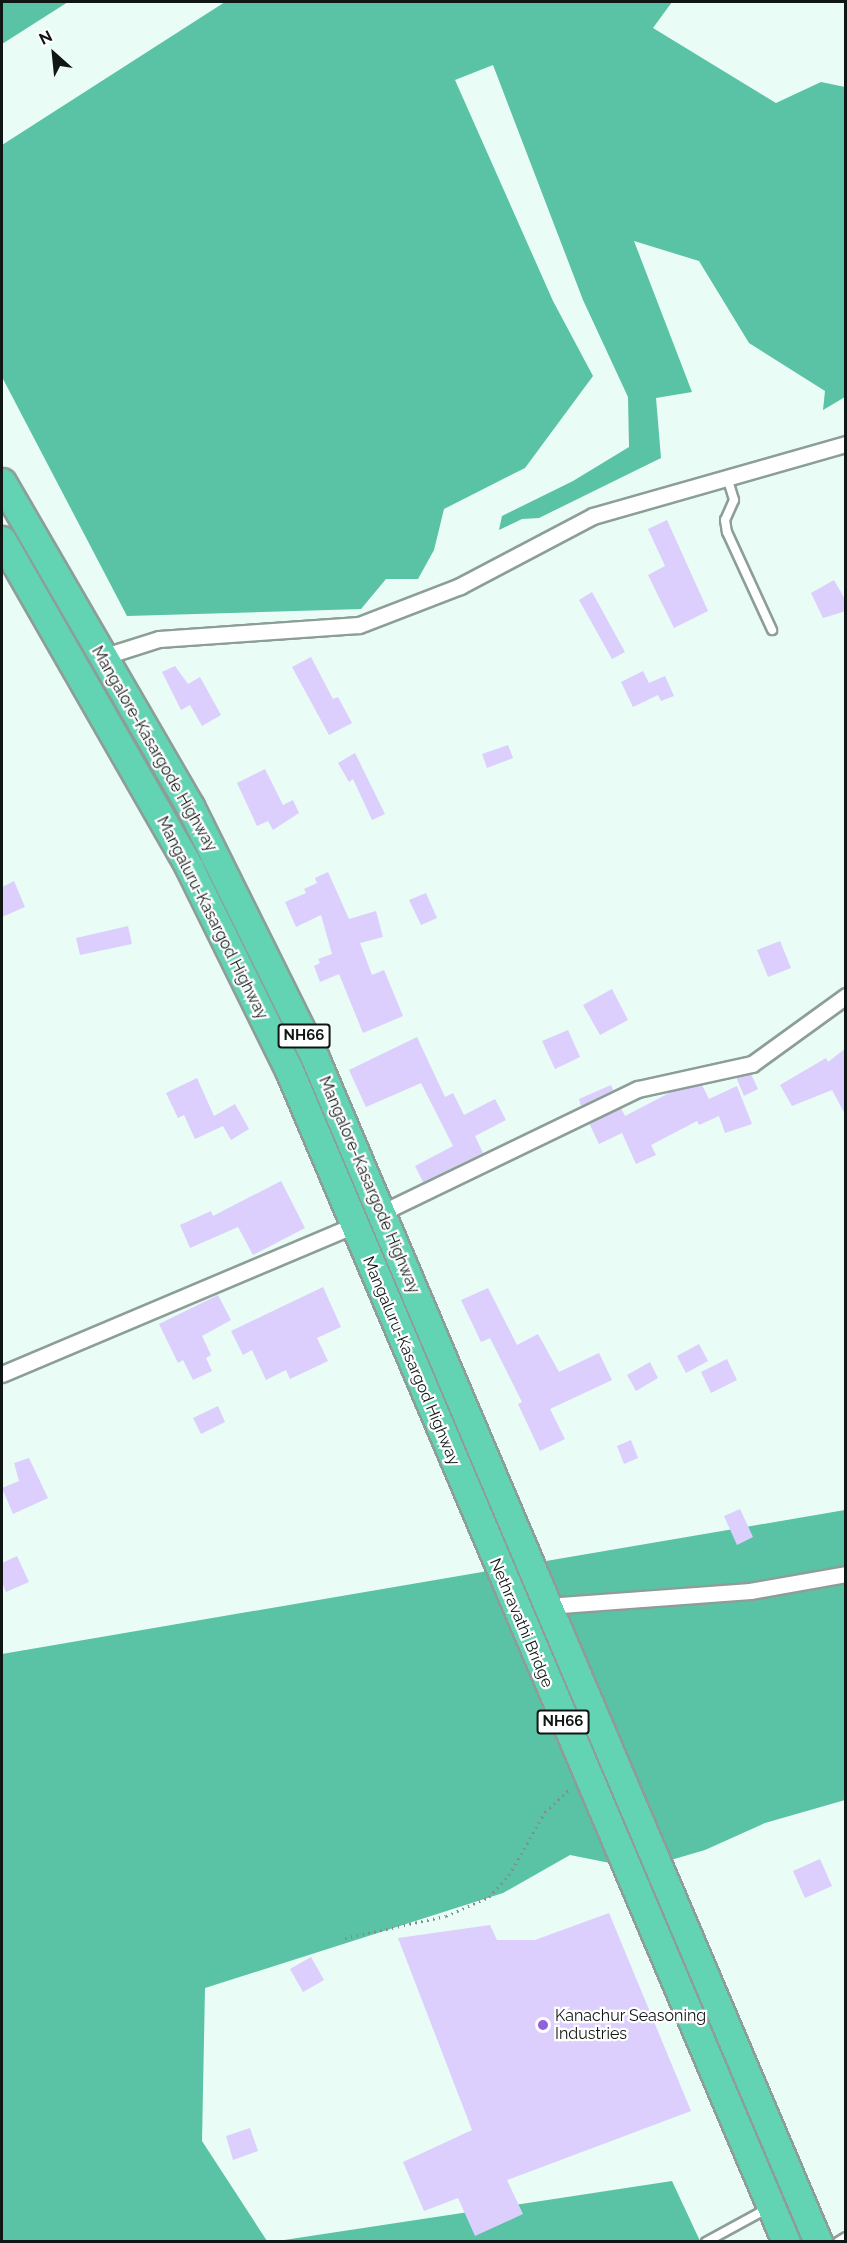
<!DOCTYPE html>
<style>
body{margin:0}
#map{position:relative;width:847px;height:2243px;overflow:hidden;background:#e9fcf5;font-family:Raleway,sans-serif}
div>[style]{position:absolute}
.water>*{inset:0;background:#5ac2a5}
.building>*{inset:0;background:#dccffd}
.path>*{height:3px;margin-top:-1.5px;transform-origin:0;background:repeating-linear-gradient(90deg,#818e89 0 1.5px,transparent 0 6px)}
.roads{filter:drop-shadow(2px 0 #8c9e97) drop-shadow(-2px 0 #8c9e97) drop-shadow(0 2px #8c9e97) drop-shadow(0 -2px #8c9e97)}
.lane>*{height:8px;margin:-4px;padding:0 4px;transform-origin:4px;border-radius:4px;background:#fff}
.street>*{height:15px;margin:-7.5px;padding:0 7.5px;transform-origin:7.5px;border-radius:7.5px;background:#fff}
.highway>*{height:27px;margin:-13.5px;padding:0 13.5px;transform-origin:13.5px;border-radius:13.5px;background:#62d4b4}
.dots>*{width:16px;height:16px;translate:-50% -50%;box-sizing:border-box;border:3px solid #fff;border-radius:50%}
span{translate:-50% -50%;white-space:nowrap;text-align:center;line-height:1.15;-webkit-text-stroke:4.5px #fff;paint-order:stroke}
.shield-label span{padding:2px 4px;background:#fff;border:2px solid;border-radius:4px;-webkit-text-stroke-width:0}
.shield-label{font-size:15px;color:#101614;font-weight:700}
.street-label{font-size:16px;color:#101614}
.poi-label{font-size:16px;color:#101614}
.left{translate:0 -50%;text-align:left}
.frame{position:absolute;inset:0;border:3px solid #101614;pointer-events:none}
.north{position:absolute;left:24px;top:24px;width:60px;height:60px;-webkit-text-stroke:4px #fff;paint-order:stroke;rotate:333deg;font-size:16px;font-weight:700;line-height:24px;text-align:center;color:#101614}
.north::after{content:'';display:block;margin:auto;width:21px;height:27px;background:#101614;clip-path:polygon(50% 0,100% 100%,50% 72%,0 100%)}
</style>
<div id="map">
<div class="water">
<i style="clip-path:polygon(2px 2px,68px 2px,2px 44px)"></i>
<i style="clip-path:polygon(225px 2px,672px 2px,653px 28px,776px 103px,821px 82px,845px 87px,845px 397px,823px 410px,825px 391px,749px 343px,699px 261px,634px 241px,692px 392px,656px 398px,661px 458px,539px 518px,522px 519px,499px 530px,502px 516px,573px 481px,629px 447px,628px 397px,583px 300px,493px 65px,455px 80px,553px 301px,593px 376px,525px 468px,444px 509px,434px 550px,418px 579px,386px 579px,361px 609px,127px 616px,2px 377px,2px 145px)"></i>
<i style="clip-path:polygon(845px 1510px,845px 1800px,765px 1823px,705px 1850px,640px 1869px,570px 1855px,503px 1893px,205px 1988px,202px 2141px,267px 2241px,2px 2241px,2px 1654px)"></i>
<i style="clip-path:polygon(672px 2181px,700px 2241px,271px 2242px)"></i>
</div>
<div class="building">
<i style="clip-path:polygon(667px 520px,708px 611px,674px 628px,648px 575px,665px 566px,648px 529px)"></i>
<i style="clip-path:polygon(834px 580px,846px 601px,846px 611px,823px 618px,811px 593px)"></i>
<i style="clip-path:polygon(592px 592px,625px 652px,612px 659px,579px 600px)"></i>
<i style="clip-path:polygon(311px 657px,333px 699px,338px 697px,352px 723px,329px 735px,292px 667px)"></i>
<i style="clip-path:polygon(175px 666px,188px 684px,200px 677px,221px 715px,202px 726px,190px 705px,181px 710px,162px 672px)"></i>
<i style="clip-path:polygon(643px 671px,649px 683px,665px 676px,674px 696px,661px 701px,658px 695px,633px 707px,621px 682px)"></i>
<i style="clip-path:polygon(508px 745px,513px 758px,487px 768px,482px 754px)"></i>
<i style="clip-path:polygon(355px 753px,385px 814px,372px 820px,353px 779px,349px 782px,338px 763px)"></i>
<i style="clip-path:polygon(265px 769px,283px 805px,293px 800px,299px 813px,273px 830px,268px 821px,257px 826px,237px 783px)"></i>
<i style="clip-path:polygon(328px 872px,349px 919px,376px 911px,383px 937px,360px 943px,372px 975px,384px 970px,403px 1016px,363px 1033px,339px 974px,320px 982px,314px 966px,320px 963px,318px 959px,332px 954px,321px 915px,296px 927px,285px 902px,306px 893px,304px 889px,317px 883px,315px 878px)"></i>
<i style="clip-path:polygon(14px 881px,25px 907px,2px 917px,2px 887px)"></i>
<i style="clip-path:polygon(426px 893px,437px 918px,421px 925px,409px 900px)"></i>
<i style="clip-path:polygon(128px 926px,132px 944px,80px 955px,76px 938px)"></i>
<i style="clip-path:polygon(780px 941px,791px 968px,768px 977px,757px 950px)"></i>
<i style="clip-path:polygon(612px 989px,628px 1020px,600px 1035px,583px 1005px)"></i>
<i style="clip-path:polygon(568px 1030px,580px 1057px,555px 1069px,542px 1041px)"></i>
<i style="clip-path:polygon(417px 1037px,445px 1097px,453px 1093px,464px 1115px,495px 1099px,506px 1120px,475px 1136px,483px 1153px,423px 1182px,415px 1166px,453px 1146px,421px 1083px,366px 1107px,349px 1070px)"></i>
<i style="clip-path:polygon(846px 1048px,846px 1116px,832px 1090px,792px 1106px,780px 1085px,826px 1058px,828px 1062px)"></i>
<i style="clip-path:polygon(751px 1074px,758px 1089px,744px 1096px,736px 1077px)"></i>
<i style="clip-path:polygon(197px 1078px,214px 1116px,235px 1104px,249px 1129px,231px 1140px,223px 1126px,195px 1139px,184px 1115px,178px 1118px,166px 1093px)"></i>
<i style="clip-path:polygon(611px 1085px,613px 1090px,581px 1106px,579px 1099px)"></i>
<i style="clip-path:polygon(702px 1085px,709px 1099px,737px 1086px,752px 1124px,725px 1133px,719px 1116px,699px 1125px,697px 1121px,651px 1145px,656px 1155px,636px 1164px,622px 1133px,599px 1144px,589px 1123px,621px 1108px,625px 1116px,673px 1091px)"></i>
<i style="clip-path:polygon(281px 1181px,305px 1228px,253px 1255px,238px 1227px,190px 1248px,180px 1225px,211px 1211px,213px 1216px)"></i>
<i style="clip-path:polygon(323px 1287px,341px 1327px,317px 1338px,328px 1361px,290px 1379px,286px 1370px,266px 1380px,252px 1350px,243px 1355px,231px 1331px)"></i>
<i style="clip-path:polygon(488px 1288px,517px 1345px,538px 1334px,559px 1372px,599px 1353px,612px 1380px,550px 1409px,565px 1439px,540px 1451px,518px 1404px,522px 1402px,490px 1338px,481px 1342px,461px 1300px)"></i>
<i style="clip-path:polygon(218px 1295px,231px 1320px,202px 1336px,211px 1355px,206px 1358px,212px 1371px,193px 1380px,183px 1360px,178px 1363px,159px 1324px)"></i>
<i style="clip-path:polygon(699px 1344px,708px 1361px,686px 1373px,677px 1356px)"></i>
<i style="clip-path:polygon(727px 1359px,737px 1380px,711px 1393px,701px 1372px)"></i>
<i style="clip-path:polygon(650px 1362px,658px 1378px,636px 1391px,627px 1375px)"></i>
<i style="clip-path:polygon(218px 1406px,225px 1422px,201px 1434px,193px 1418px)"></i>
<i style="clip-path:polygon(631px 1440px,638px 1458px,624px 1464px,617px 1446px)"></i>
<i style="clip-path:polygon(29px 1458px,48px 1498px,13px 1514px,2px 1488px,19px 1481px,14px 1463px)"></i>
<i style="clip-path:polygon(740px 1509px,753px 1537px,737px 1545px,724px 1516px)"></i>
<i style="clip-path:polygon(17px 1556px,29px 1582px,6px 1592px,2px 1582px,2px 1563px)"></i>
<i style="clip-path:polygon(820px 1859px,832px 1886px,805px 1898px,793px 1871px)"></i>
<i style="clip-path:polygon(609px 1913px,691px 2111px,507px 2180px,523px 2214px,475px 2236px,458px 2198px,424px 2211px,403px 2162px,472px 2130px,398px 1938px,490px 1925px,497px 1940px,535px 1940px)"></i>
<i style="clip-path:polygon(311px 1957px,324px 1980px,303px 1992px,290px 1969px)"></i>
<i style="clip-path:polygon(250px 2128px,258px 2151px,233px 2160px,226px 2136px)"></i>
</div>
<div class="path">
<i style="left:345px;top:1938px;width:103px;rotate:-12.3deg"></i>
<i style="left:446px;top:1916px;width:47px;rotate:-23.8deg"></i>
<i style="left:489px;top:1897px;width:30px;rotate:-48deg"></i>
<i style="left:509px;top:1875px;width:73px;rotate:-60.3deg"></i>
<i style="left:545px;top:1812px;width:35px;rotate:-43deg"></i>
</div>
<div class="roads">
<div class="lane">
<i style="left:727px;top:477px;width:24px;rotate:73deg"></i>
<i style="left:734px;top:500px;width:22px;rotate:114deg"></i>
<i style="left:725px;top:520px;width:12px;rotate:81deg"></i>
<i style="left:727px;top:532px;width:108px;rotate:65.3deg"></i>
<i style="left:706px;top:2242px;width:71px;rotate:-28.7deg"></i>
<i style="left:838px;top:2242px;width:9px;rotate:-32deg"></i>
</div>
<div class="street">
<i style="left:102px;top:657px;width:60px;rotate:-17.5deg"></i>
<i style="left:159px;top:639px;width:200px;rotate:-4deg"></i>
<i style="left:359px;top:625px;width:108px;rotate:-21.1deg"></i>
<i style="left:460px;top:586px;width:150px;rotate:-27.8deg"></i>
<i style="left:593px;top:516px;width:263px;rotate:-15.9deg"></i>
<i style="left:381px;top:1213px;width:285px;rotate:-25.8deg"></i>
<i style="left:638px;top:1089px;width:117px;rotate:-12.4deg"></i>
<i style="left:752px;top:1064px;width:116px;rotate:-35.9deg"></i>
<i style="left:2px;top:1374px;width:382px;rotate:-22.9deg"></i>
<i style="left:547px;top:1606px;width:204px;rotate:-4.2deg"></i>
<i style="left:750px;top:1591px;width:97px;rotate:-10deg"></i>
</div>
<div class="highway">
<i style="left:2px;top:482px;width:375px;rotate:59.9deg"></i>
<i style="left:190px;top:806px;width:281px;rotate:63.6deg"></i>
<i style="left:315px;top:1058px;width:1286px;rotate:66.98deg"></i>
<i style="left:2px;top:540px;width:377px;rotate:60.2deg"></i>
<i style="left:189px;top:867px;width:226px;rotate:63.8deg"></i>
<i style="left:289px;top:1070px;width:1273px;rotate:67.02deg"></i>
</div>
</div>
<div class="dots">
<i style="left:543px;top:2025px;background:#8f61db"></i>
</div>
<div class="shield-label">
<span style="left:304px;top:1036px">NH66</span>
<span style="left:563px;top:1722px">NH66</span>
</div>
<div class="street-label">
<span style="left:154px;top:749px;rotate:60deg">Mangalore-Kasargode Highway</span>
<span style="left:212px;top:918px;rotate:63deg">Mangaluru-Kasargod Highway</span>
<span style="left:369px;top:1185px;rotate:67deg">Mangalore-Kasargode Highway</span>
<span style="left:411px;top:1361px;rotate:67deg">Mangaluru-Kasargod Highway</span>
<span style="left:521px;top:1623px;rotate:67deg">Nethravathi Bridge</span>
</div>
<div class="poi-label">
<span class="left" style="left:555px;top:2025px">Kanachur Seasoning<br>Industries</span>
</div>
<div class="frame"></div>
<div class="north">N</div>
</div>
